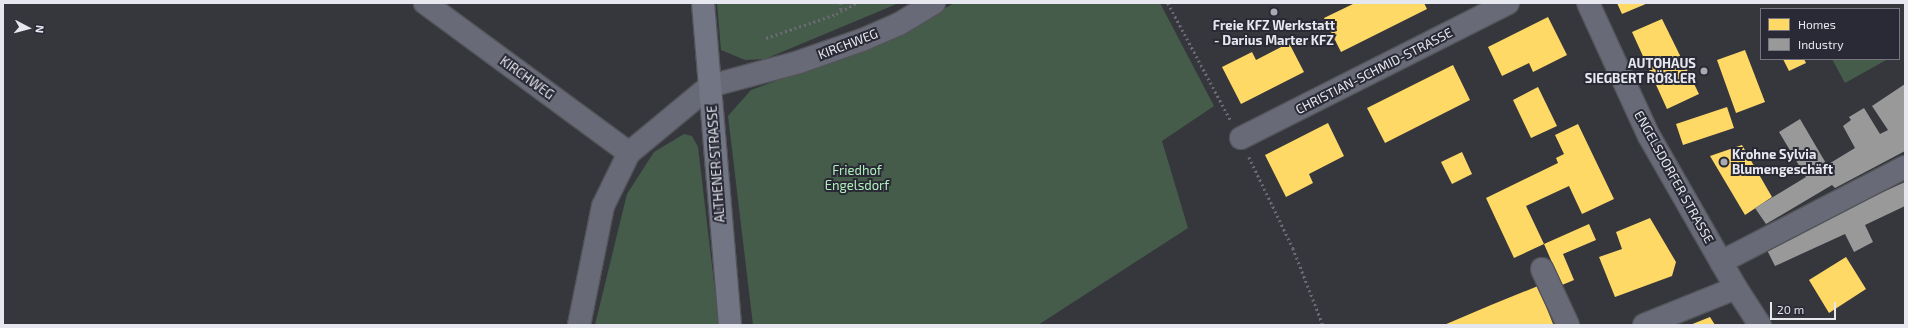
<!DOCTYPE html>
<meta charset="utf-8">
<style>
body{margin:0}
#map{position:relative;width:1908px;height:328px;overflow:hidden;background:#36373d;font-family:"Exo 2",sans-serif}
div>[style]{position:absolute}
.green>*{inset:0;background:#445c49}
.homes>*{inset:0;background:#ffd966}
.industry>*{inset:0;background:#999}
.path>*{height:2.5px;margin-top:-1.25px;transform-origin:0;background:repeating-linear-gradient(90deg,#6a6b73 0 2px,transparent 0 5px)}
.roads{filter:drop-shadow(1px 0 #535459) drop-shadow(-1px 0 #535459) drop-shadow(0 1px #535459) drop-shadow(0 -1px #535459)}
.minor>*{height:22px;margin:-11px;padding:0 11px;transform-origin:11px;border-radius:11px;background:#686b77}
.major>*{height:22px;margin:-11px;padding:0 11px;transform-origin:11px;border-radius:11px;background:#727584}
.dots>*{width:11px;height:11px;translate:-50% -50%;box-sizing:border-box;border:2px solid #292a35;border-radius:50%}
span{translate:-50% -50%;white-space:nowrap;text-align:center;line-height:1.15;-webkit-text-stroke:4px #292a35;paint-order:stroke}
.poi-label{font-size:13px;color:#e6e7ef;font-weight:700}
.right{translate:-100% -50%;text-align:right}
.left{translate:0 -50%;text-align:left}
.street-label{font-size:13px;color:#e6e7ef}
.park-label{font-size:13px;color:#b0f0bc}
.frame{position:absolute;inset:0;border:4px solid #e6e7ef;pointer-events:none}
.legend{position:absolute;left:1760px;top:8px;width:140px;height:52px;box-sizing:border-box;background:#292a35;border:1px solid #75767f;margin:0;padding:5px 7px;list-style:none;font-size:12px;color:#e6e7ef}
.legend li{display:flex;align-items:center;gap:8px;height:20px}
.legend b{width:20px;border:1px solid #75767f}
.north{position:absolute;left:8px;top:8px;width:40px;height:40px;-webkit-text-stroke:3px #292a35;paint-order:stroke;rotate:96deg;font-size:11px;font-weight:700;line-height:16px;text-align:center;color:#e6e7ef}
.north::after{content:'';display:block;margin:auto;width:14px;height:18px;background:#e6e7ef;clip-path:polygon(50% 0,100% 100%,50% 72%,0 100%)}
.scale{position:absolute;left:1770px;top:302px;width:66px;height:18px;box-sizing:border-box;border:2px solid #e6e7ef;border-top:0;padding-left:5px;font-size:12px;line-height:14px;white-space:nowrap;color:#e6e7ef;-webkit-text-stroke:3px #292a35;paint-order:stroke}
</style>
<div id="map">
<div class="green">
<i style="clip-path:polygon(717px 3px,899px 3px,765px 59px,745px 60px,721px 50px)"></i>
<i style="clip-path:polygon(954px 3px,1160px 3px,1214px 106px,1162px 141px,1188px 228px,1038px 325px,753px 325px,728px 116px,751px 90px,903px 34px)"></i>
<i style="clip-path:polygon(1832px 59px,1888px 59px,1845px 83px)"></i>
<i style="clip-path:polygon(684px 134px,692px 136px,698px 147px,719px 325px,595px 325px,627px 194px,654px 152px)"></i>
</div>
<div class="homes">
<i style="clip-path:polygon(1355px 3px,1424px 3px,1427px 9px,1341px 52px,1324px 18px)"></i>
<i style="clip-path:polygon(1617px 3px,1648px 3px,1622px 14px)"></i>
<i style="clip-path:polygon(1548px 17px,1567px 55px,1533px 72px,1529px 63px,1502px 76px,1488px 47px)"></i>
<i style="clip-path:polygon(1662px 19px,1699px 94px,1667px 109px,1632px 32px)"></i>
<i style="clip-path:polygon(1289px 43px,1304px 72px,1241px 104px,1222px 67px,1252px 52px,1256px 60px)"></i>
<i style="clip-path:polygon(1745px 50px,1765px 102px,1736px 113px,1717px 60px)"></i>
<i style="clip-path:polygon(1783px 59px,1804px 59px,1806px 63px,1789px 71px)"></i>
<i style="clip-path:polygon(1453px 65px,1470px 100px,1385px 143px,1367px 108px)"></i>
<i style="clip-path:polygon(1538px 87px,1557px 126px,1531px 138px,1513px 100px)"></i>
<i style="clip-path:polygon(1727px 107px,1734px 128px,1683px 145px,1676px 124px)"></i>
<i style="clip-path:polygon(1328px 123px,1344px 156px,1309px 174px,1313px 183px,1286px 197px,1265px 155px)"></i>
<i style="clip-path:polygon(1578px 124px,1614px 199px,1582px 214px,1569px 186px,1526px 206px,1544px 244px,1514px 258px,1486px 198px,1558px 163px,1556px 158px,1564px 154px,1555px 135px)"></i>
<i style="clip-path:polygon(1742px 145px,1772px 197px,1745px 215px,1710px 156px)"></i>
<i style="clip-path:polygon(1462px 152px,1472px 174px,1452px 184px,1441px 162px)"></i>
<i style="clip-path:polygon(1650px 218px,1676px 262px,1672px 276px,1615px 297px,1599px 257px,1622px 249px,1616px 232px)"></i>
<i style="clip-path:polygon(1589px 224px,1596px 240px,1563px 254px,1574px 280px,1562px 285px,1544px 244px)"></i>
<i style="clip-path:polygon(1846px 257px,1866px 289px,1829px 313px,1809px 280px)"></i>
<i style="clip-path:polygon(1538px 286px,1553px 324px,1444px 325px,1491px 305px)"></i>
<i style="clip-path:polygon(1710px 317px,1715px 325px,1690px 325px)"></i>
</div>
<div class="industry">
<i style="clip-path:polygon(1905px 84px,1905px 151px,1835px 188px,1832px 185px,1766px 224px,1755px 208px,1806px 177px,1779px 132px,1800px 119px,1827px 165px,1855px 148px,1843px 126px,1851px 120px,1849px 117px,1864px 108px,1880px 134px,1888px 130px,1872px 106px)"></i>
<i style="clip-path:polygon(1905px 182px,1905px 206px,1865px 225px,1873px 242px,1854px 252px,1845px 234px,1775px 266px,1765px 246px)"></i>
</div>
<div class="path">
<i style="left:841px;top:3px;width:8px;rotate:90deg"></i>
<i style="left:1168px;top:3px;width:132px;rotate:61.9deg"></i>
<i style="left:766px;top:38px;width:74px;rotate:-18.9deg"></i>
<i style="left:836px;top:14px;width:24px;rotate:-28deg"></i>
<i style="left:1249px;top:157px;width:101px;rotate:64.2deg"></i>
<i style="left:1293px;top:248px;width:83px;rotate:68.7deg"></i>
</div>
<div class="roads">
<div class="minor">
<i style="left:425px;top:3px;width:253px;rotate:36.3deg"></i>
<i style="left:1588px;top:3px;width:146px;rotate:65.4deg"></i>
<i style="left:1649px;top:136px;width:175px;rotate:60.2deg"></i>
<i style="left:1736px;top:288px;width:44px;rotate:57deg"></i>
<i style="left:1241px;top:138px;width:299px;rotate:-26.8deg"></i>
<i style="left:1721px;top:262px;width:207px;rotate:-27.3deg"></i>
<i style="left:1542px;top:269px;width:62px;rotate:65.1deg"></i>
<i style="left:579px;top:325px;width:121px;rotate:-78.6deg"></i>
<i style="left:603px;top:206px;width:59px;rotate:-63.9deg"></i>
<i style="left:629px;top:153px;width:105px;rotate:-39.6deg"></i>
<i style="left:710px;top:86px;width:92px;rotate:-15.1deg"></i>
<i style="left:799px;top:62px;width:67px;rotate:-19.2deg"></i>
<i style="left:862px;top:40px;width:40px;rotate:-23.4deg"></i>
<i style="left:899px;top:24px;width:41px;rotate:-31deg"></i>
<i style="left:1644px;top:325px;width:99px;rotate:-21.9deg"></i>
</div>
<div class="major">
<i style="left:703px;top:3px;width:323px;rotate:85.2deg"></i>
</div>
</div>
<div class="dots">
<i style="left:1274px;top:12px;background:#a8a9b1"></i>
<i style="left:1704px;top:71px;background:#a8a9b1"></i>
<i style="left:1724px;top:162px;background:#a8a9b1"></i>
</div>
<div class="poi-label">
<span style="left:1274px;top:33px">Freie KFZ Werkstatt<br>- Darius Marter KFZ</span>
<span class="right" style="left:1696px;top:71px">AUTOHAUS<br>SIEGBERT RÖßLER</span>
<span class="left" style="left:1732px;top:162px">Krohne Sylvia<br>Blumengeschäft</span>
</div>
<div class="street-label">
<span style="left:848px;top:44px;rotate:-21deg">KIRCHWEG</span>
<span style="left:1374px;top:71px;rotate:-27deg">CHRISTIAN-SCHMID-STRASSE</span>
<span style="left:527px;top:78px;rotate:36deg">KIRCHWEG</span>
<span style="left:716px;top:164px;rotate:-94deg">ALTHENER STRASSE</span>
<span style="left:1674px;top:177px;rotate:61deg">ENGELSDORFER STRASSE</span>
</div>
<div class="park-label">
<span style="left:857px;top:178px">Friedhof<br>Engelsdorf</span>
</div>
<div class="frame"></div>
<ul class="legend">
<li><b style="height:11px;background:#ffd966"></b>Homes</li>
<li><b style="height:11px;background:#999"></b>Industry</li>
</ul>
<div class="north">N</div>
<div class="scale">20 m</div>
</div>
